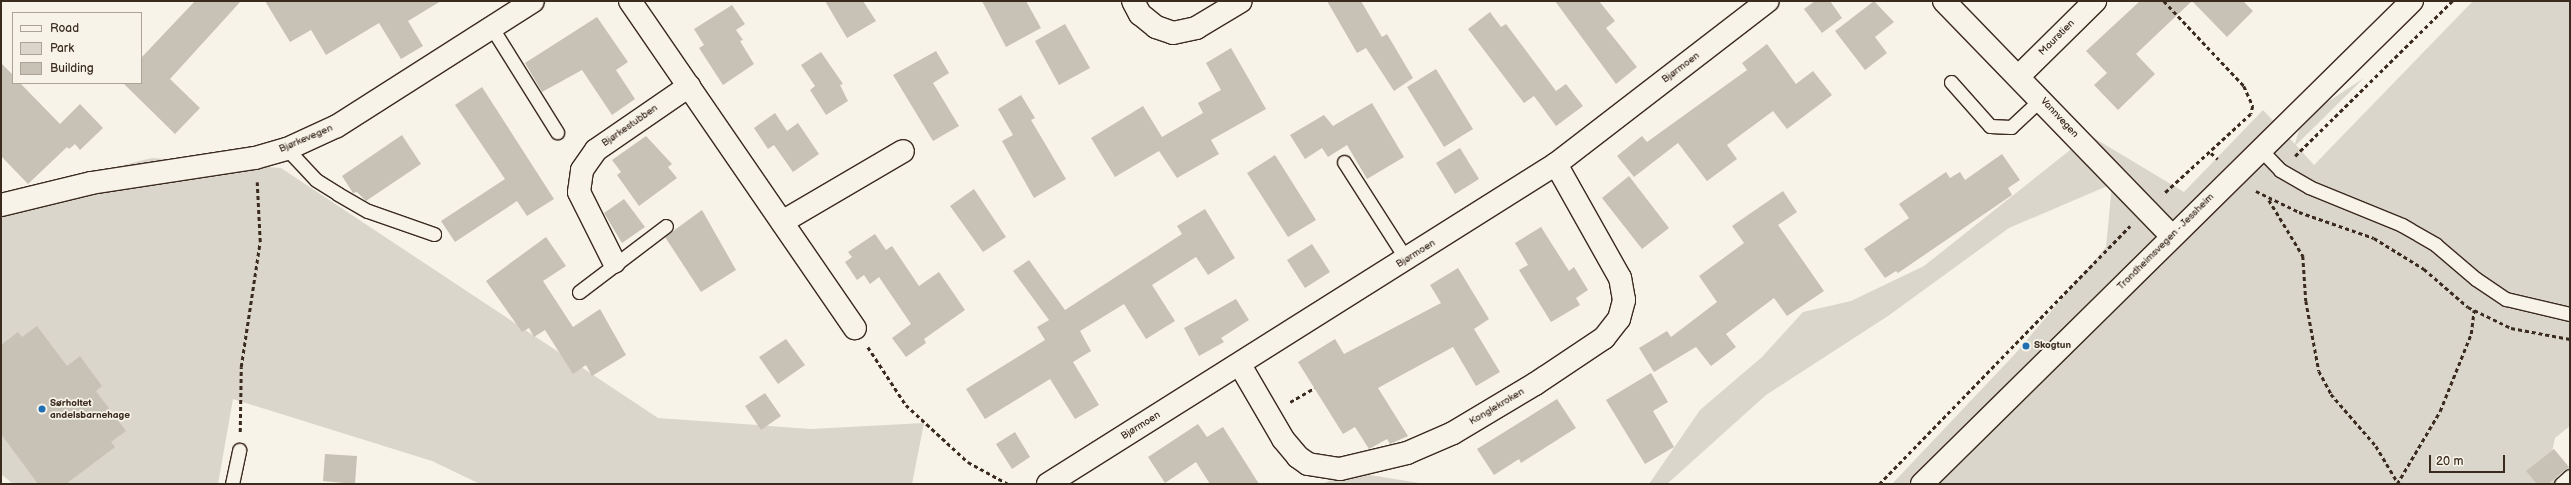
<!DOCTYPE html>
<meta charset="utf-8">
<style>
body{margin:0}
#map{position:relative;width:2571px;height:485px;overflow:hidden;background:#f7f3e8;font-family:"Balsamiq Sans",sans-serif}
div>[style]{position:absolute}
.green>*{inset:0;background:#dbd6cb}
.building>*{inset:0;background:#c8c1b6}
.path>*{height:2.5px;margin-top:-1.25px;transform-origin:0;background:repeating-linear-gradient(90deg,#3b2a1e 0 4px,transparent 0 7px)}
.roads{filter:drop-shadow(1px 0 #3b2a1e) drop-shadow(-1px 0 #3b2a1e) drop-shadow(0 1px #3b2a1e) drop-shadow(0 -1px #3b2a1e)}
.lane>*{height:13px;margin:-6.5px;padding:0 6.5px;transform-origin:6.5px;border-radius:6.5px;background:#f7f3e8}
.street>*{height:22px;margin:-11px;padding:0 11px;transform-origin:11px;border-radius:11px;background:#f7f3e8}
.secondary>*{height:22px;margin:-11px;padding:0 11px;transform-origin:11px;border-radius:11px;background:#f7f3e8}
.dots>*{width:11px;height:11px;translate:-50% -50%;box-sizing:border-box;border:2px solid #f7f3e8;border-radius:50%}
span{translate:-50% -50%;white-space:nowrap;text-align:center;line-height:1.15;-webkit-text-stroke:3.5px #f7f3e8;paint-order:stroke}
.street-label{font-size:10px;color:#3b2a1e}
.poi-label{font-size:10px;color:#3b2a1e;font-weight:700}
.left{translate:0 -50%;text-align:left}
.frame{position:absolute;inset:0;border:2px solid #3b2a1e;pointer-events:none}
.legend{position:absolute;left:12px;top:12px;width:130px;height:72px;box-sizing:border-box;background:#f7f3e8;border:1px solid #aca397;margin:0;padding:5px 7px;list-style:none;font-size:12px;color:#3b2a1e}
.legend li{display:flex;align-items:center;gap:8px;height:20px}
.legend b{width:20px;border:1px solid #aca397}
.scale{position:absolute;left:2429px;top:455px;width:76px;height:18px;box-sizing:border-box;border:2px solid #3b2a1e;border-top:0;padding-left:5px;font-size:12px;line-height:14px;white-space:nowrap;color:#3b2a1e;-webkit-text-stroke:3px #f7f3e8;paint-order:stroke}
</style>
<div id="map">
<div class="green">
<i style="clip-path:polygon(2473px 1px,2570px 1px,2570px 426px,2555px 438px,2548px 471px,2570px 484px,1892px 484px,2014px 355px,2106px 247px,2112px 184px,2009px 228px,1888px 316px,1766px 395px,1667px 484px,1649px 484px,1700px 410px,1762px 357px,1803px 312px,1851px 301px,1924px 266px,2089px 135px,2184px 192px,2263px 110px,2295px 144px,2299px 130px,2323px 105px,2364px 78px,2296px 145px,2314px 165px)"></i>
<i style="clip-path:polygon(152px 158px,281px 168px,658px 418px,811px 429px,924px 423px,912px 484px,480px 484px,432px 461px,233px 399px,218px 484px,13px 484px,1px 474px,1px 195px)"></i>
<i style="clip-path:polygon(1351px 472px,1426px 484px,1322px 484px)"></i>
</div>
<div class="building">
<i style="clip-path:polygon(195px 1px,241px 1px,170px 79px,200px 108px,175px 134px,123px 83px,141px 83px,141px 58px)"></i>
<i style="clip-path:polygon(265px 1px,441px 1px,408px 21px,423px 46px,401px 59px,379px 23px,326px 55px,311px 30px,290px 42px)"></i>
<i style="clip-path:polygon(825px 1px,863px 1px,876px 21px,847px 38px)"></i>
<i style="clip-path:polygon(982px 1px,1026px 1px,1041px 28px,1006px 47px)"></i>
<i style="clip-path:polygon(1327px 1px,1361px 1px,1382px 37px,1387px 34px,1413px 78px,1394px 91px,1366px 48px,1357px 53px)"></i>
<i style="clip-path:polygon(1555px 1px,1599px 1px,1615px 21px,1606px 28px,1637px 67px,1616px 84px)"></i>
<i style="clip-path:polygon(1815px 1px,1830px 1px,1842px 18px,1822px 33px,1804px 9px)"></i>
<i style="clip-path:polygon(1874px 1px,1894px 22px,1875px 37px,1887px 53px,1865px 70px,1835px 31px)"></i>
<i style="clip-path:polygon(2140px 1px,2243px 1px,2253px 11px,2227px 37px,2192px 1px,2136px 54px,2155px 74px,2118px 110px,2094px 85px,2107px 73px,2086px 51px)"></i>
<i style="clip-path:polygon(732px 5px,745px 24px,736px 30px,743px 40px,740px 41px,754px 64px,723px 85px,699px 48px,704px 45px,694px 29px)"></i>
<i style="clip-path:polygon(1490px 12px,1501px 27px,1506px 24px,1556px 91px,1566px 84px,1583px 106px,1556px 126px,1534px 96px,1524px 103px,1468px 29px)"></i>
<i style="clip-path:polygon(597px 17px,628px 62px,616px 70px,635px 99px,612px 115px,582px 70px,542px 92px,525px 63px)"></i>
<i style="clip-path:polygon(1065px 24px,1090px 68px,1059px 85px,1035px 41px)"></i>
<i style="clip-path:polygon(1767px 44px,1796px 84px,1813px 71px,1832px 95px,1787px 129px,1773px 111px,1727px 145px,1737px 159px,1707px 181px,1678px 143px,1634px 177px,1617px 156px,1642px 136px,1647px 142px,1747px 70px,1742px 63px)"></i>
<i style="clip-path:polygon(1231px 48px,1266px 109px,1211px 140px,1219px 154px,1177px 178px,1159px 151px,1115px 177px,1091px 138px,1143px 106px,1162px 137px,1203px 113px,1198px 103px,1221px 90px,1206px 63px)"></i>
<i style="clip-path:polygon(936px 51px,949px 73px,933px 83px,959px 126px,933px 141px,893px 75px)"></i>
<i style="clip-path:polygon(821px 52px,843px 84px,840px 85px,848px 101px,826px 115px,810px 90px,815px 86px,801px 65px)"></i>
<i style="clip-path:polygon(1px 63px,13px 75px,13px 83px,20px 83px,60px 124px,80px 104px,103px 128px,80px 150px,75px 144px,69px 149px,67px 147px,28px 184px,1px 156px)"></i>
<i style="clip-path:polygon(1436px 69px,1473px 129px,1444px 147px,1407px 87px)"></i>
<i style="clip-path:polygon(482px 87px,554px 199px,527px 216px,517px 201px,455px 242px,441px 221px,505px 179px,455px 105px)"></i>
<i style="clip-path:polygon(1021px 95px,1035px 118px,1031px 120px,1066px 179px,1034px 198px,1002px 141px,1013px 135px,998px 109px)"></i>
<i style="clip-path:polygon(1372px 103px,1404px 157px,1367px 179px,1347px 145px,1328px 157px,1322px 148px,1305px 159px,1290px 135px,1324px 115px,1333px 126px)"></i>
<i style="clip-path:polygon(775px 113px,787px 131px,798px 123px,819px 154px,793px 172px,774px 145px,768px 149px,754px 128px)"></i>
<i style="clip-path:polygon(402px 135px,421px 164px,366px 201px,357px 192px,353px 193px,342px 176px)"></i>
<i style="clip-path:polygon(646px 136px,672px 164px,668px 167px,677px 178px,639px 206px,617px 175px,621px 172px,612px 160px)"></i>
<i style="clip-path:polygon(1460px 148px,1479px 179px,1455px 194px,1436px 163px)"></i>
<i style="clip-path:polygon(2002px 154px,2020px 180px,2008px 188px,2012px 195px,1898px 273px,1896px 271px,1885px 278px,1864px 249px,1909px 218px,1899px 204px,1946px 172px,1950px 178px,1960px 172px,1965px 180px)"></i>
<i style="clip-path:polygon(1275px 155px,1316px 220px,1288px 237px,1247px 173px)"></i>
<i style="clip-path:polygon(1629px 176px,1669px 228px,1642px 249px,1602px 198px)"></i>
<i style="clip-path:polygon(974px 189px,1006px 237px,983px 252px,950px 206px)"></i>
<i style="clip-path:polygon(1783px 191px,1797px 212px,1778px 225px,1824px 291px,1787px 316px,1774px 298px,1726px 334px,1736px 347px,1711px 366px,1696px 347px,1654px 372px,1639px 348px,1667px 331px,1671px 337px,1717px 302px,1699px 276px,1744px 243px,1732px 226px)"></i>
<i style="clip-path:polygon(624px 199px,645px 227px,622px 243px,604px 213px)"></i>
<i style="clip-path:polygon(1205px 209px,1235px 258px,1208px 275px,1196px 257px,1152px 285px,1175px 321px,1146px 339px,1124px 304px,1080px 331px,1091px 351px,1073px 362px,1099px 405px,1075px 419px,1050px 379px,985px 419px,966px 389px,1045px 340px,1037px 327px,1049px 320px,1013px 271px,1029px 260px,1065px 310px,1182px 234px,1177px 226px)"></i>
<i style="clip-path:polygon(702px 210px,736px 270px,701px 292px,665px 237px)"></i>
<i style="clip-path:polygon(1541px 227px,1569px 271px,1574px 267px,1588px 290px,1576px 298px,1580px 305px,1551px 322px,1519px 270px,1528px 265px,1515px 243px)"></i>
<i style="clip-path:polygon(875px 234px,886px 250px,892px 246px,919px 286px,939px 272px,965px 310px,924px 339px,926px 343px,906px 357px,892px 338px,911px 324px,879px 277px,870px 284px,864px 275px,857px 280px,845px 262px,852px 257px,848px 252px)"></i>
<i style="clip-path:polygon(546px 237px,566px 266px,543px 281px,573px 327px,600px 309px,626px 355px,592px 376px,586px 365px,573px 374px,545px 330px,534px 337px,529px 328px,522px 332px,486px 281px)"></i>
<i style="clip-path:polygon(1312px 244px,1330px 272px,1305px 288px,1287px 260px)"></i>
<i style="clip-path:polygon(1458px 268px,1489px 319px,1474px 329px,1500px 372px,1476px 386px,1453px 347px,1378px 388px,1408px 436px,1390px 444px,1387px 439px,1369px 449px,1355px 427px,1343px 434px,1298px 362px,1335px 339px,1344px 354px,1441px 303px,1430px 285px)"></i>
<i style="clip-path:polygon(1236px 299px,1249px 320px,1221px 338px,1224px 342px,1199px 356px,1184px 328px)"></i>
<i style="clip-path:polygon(37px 326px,67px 366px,80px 356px,102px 386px,96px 391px,126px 431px,111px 442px,115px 447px,66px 484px,38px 484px,1px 434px,1px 345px,18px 332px,22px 337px)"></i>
<i style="clip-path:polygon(786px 339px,805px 365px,778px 384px,759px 357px)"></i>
<i style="clip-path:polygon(1651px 373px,1668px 402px,1653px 411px,1674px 447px,1645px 464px,1606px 400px)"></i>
<i style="clip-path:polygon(765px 393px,781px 416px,761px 430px,745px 406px)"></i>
<i style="clip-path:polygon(1557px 399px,1576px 428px,1521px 463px,1519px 459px,1494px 475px,1477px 449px)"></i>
<i style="clip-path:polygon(1198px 424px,1207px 437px,1223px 427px,1259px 484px,1210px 484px,1196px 462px,1165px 483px,1148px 457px)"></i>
<i style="clip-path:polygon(1015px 432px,1030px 457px,1012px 469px,996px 444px)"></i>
<i style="clip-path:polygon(2554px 449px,2569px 467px,2548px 484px,2537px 484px,2526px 471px)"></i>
<i style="clip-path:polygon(325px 454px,357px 456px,355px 484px,323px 481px)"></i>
</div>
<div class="path">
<i style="left:2164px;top:1px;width:117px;rotate:46.7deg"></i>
<i style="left:2244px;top:86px;width:22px;rotate:66deg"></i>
<i style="left:2253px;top:106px;width:8px;rotate:104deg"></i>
<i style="left:2251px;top:114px;width:118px;rotate:137.4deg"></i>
<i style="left:2211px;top:153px;width:9px;rotate:41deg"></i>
<i style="left:2295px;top:156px;width:221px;rotate:-44.6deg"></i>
<i style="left:2256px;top:191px;width:48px;rotate:26deg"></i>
<i style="left:2299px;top:212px;width:79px;rotate:19.1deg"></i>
<i style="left:2374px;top:238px;width:59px;rotate:31.8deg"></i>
<i style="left:2424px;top:269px;width:58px;rotate:40.8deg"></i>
<i style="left:2468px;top:307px;width:48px;rotate:26deg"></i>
<i style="left:2511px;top:328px;width:60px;rotate:10.6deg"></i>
<i style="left:2269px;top:200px;width:66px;rotate:58.7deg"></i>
<i style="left:2303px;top:256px;width:45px;rotate:86.2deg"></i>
<i style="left:2306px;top:301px;width:71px;rotate:79.5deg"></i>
<i style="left:2319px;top:371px;width:26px;rotate:62deg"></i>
<i style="left:2331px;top:394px;width:69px;rotate:49.1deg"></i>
<i style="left:2376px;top:446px;width:43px;rotate:59.3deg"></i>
<i style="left:868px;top:347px;width:69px;rotate:56.8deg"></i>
<i style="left:906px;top:405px;width:84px;rotate:42.6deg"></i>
<i style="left:968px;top:462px;width:46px;rotate:28.8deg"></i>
<i style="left:1290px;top:402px;width:28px;rotate:-30deg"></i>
<i style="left:240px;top:432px;width:65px;rotate:-89.1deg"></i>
<i style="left:241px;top:367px;width:126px;rotate:-81.4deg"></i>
<i style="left:260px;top:242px;width:60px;rotate:-92.9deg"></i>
<i style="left:1879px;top:484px;width:360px;rotate:-45.8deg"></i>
<i style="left:2397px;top:484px;width:85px;rotate:-59.5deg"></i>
<i style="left:2440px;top:411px;width:83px;rotate:-68.1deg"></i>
<i style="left:2471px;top:334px;width:24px;rotate:-83deg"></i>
</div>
<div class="roads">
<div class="lane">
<i style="left:492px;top:28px;width:123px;rotate:58deg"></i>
<i style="left:1951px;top:82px;width:59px;rotate:48.4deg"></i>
<i style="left:1990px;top:126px;width:21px;rotate:3deg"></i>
<i style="left:2011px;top:127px;width:41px;rotate:-43deg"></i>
<i style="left:287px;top:149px;width:42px;rotate:46.9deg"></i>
<i style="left:316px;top:180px;width:26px;rotate:32deg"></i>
<i style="left:338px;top:194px;width:34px;rotate:30deg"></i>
<i style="left:368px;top:211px;width:70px;rotate:19.2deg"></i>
<i style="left:2261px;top:150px;width:28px;rotate:46deg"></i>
<i style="left:2280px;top:170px;width:34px;rotate:30deg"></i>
<i style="left:2309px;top:187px;width:100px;rotate:22.2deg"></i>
<i style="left:2402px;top:225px;width:39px;rotate:30deg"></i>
<i style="left:2436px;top:245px;width:52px;rotate:40.4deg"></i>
<i style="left:2476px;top:279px;width:36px;rotate:34deg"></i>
<i style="left:2506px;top:299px;width:66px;rotate:13.2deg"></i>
<i style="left:1344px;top:162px;width:115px;rotate:57.4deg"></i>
<i style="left:579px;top:292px;width:109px;rotate:-37.2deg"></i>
<i style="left:232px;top:484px;width:35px;rotate:-78deg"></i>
<i style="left:2561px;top:484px;width:12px;rotate:-42deg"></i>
</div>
<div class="street">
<i style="left:630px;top:1px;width:397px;rotate:55.5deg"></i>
<i style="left:1133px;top:1px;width:15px;rotate:62deg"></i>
<i style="left:1140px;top:14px;width:21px;rotate:39deg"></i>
<i style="left:1156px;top:27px;width:18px;rotate:19deg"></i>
<i style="left:1173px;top:33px;width:24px;rotate:-12deg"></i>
<i style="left:1196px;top:28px;width:52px;rotate:-31deg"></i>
<i style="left:1944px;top:1px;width:327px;rotate:45.9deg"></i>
<i style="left:2019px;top:76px;width:107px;rotate:-44.6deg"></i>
<i style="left:1px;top:205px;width:93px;rotate:-13.7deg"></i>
<i style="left:91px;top:183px;width:166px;rotate:-8.7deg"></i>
<i style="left:255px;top:158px;width:33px;rotate:-16deg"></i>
<i style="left:287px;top:149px;width:55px;rotate:-24.7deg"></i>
<i style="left:337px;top:126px;width:232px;rotate:-32.5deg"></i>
<i style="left:782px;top:222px;width:140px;rotate:-30.4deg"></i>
<i style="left:614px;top:262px;width:78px;rotate:-116.6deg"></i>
<i style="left:579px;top:192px;width:22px;rotate:-82deg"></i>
<i style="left:582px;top:170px;width:24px;rotate:-55deg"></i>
<i style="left:596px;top:150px;width:113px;rotate:-34.5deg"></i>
<i style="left:1240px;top:365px;width:86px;rotate:59.8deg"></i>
<i style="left:1283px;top:439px;width:23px;rotate:50deg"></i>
<i style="left:1298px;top:457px;width:12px;rotate:35deg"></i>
<i style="left:1308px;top:464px;width:32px;rotate:9deg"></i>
<i style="left:1340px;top:469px;width:69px;rotate:-13.4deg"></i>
<i style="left:1407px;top:453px;width:50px;rotate:-23.5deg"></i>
<i style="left:1453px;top:433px;width:96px;rotate:-30.9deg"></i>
<i style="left:1535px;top:384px;width:83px;rotate:-33.7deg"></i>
<i style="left:1604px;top:338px;width:24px;rotate:-52deg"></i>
<i style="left:1619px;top:319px;width:20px;rotate:-75deg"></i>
<i style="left:1624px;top:300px;width:22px;rotate:-100deg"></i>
<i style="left:1620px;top:278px;width:131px;rotate:-119.3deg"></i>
<i style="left:1048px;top:484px;width:600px;rotate:-32.21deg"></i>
<i style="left:1556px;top:164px;width:267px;rotate:-37.6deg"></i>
</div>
<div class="secondary">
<i style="left:1922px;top:484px;width:688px;rotate:-44.59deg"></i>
</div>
</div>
<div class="dots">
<i style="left:2026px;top:346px;background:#1f6fb2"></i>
<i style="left:42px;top:409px;background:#1f6fb2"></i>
</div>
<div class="street-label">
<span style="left:2057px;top:38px;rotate:-45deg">Maurstien</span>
<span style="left:1681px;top:68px;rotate:-37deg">Bjørmoen</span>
<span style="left:2059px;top:118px;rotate:47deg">Vannvegen</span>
<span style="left:630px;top:126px;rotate:-35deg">Bjørkestubben</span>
<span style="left:306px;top:139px;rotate:-23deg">Bjørkevegen</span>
<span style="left:2166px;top:242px;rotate:-45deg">Trondheimsvegen - Jessheim</span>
<span style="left:1416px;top:254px;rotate:-32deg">Bjørmoen</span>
<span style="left:1497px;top:407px;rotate:-31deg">Konglekroken</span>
<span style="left:1141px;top:426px;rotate:-32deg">Bjørmoen</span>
</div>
<div class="poi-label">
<span class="left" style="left:2034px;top:346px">Skogtun</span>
<span class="left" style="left:50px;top:409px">Sørholtet<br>andelsbarnehage</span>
</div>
<div class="frame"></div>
<ul class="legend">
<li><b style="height:5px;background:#f7f3e8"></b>Road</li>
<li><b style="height:11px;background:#dbd6cb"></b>Park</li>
<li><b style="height:11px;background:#c8c1b6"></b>Building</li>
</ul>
<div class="scale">20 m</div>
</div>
